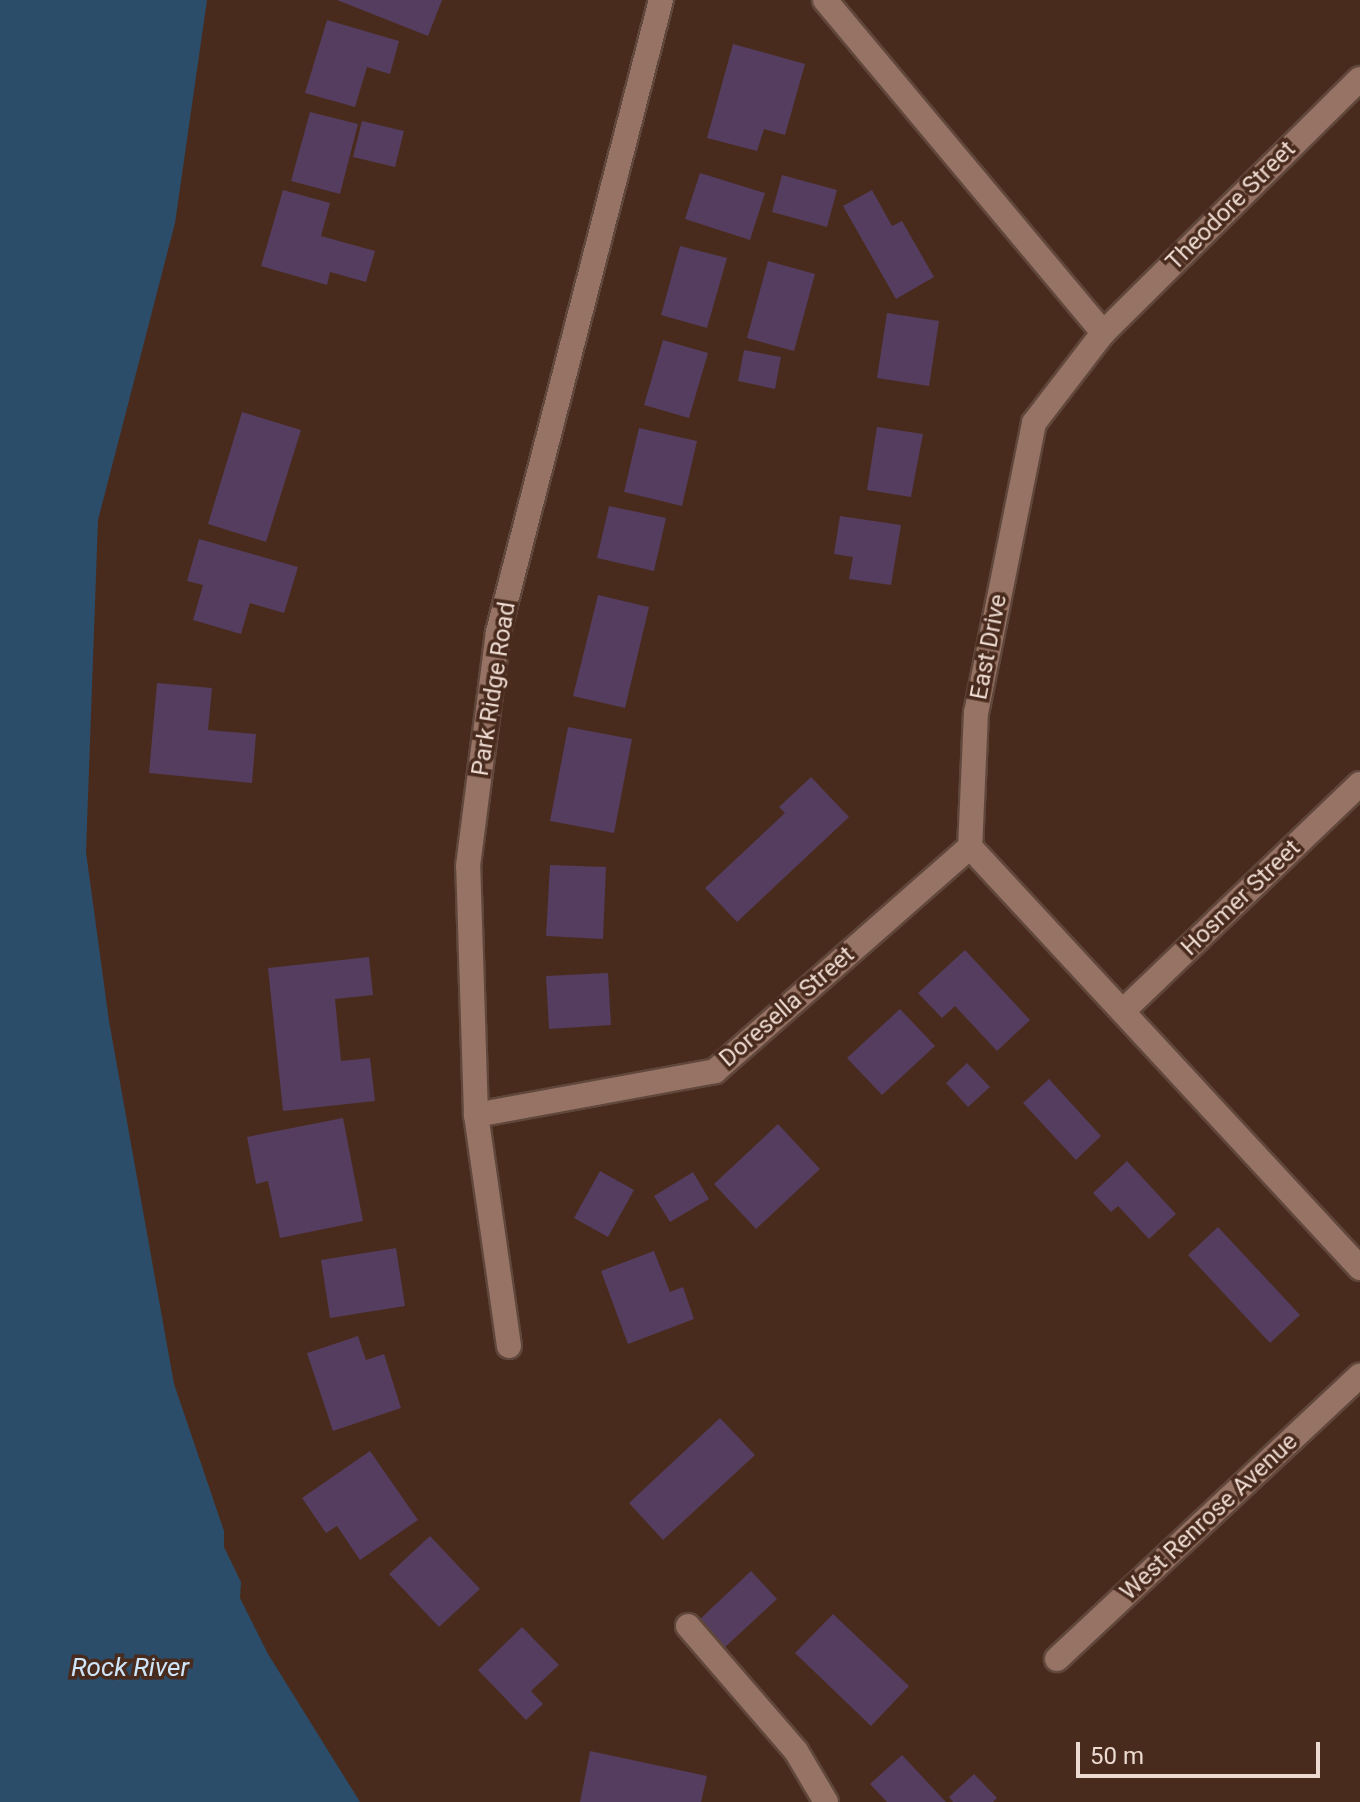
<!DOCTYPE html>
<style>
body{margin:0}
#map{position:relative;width:1360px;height:1802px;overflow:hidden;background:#492b1d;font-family:Roboto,sans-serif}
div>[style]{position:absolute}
.water>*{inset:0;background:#2c4d6a}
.building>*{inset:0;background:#543d5e}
.roads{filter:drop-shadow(2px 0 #60473b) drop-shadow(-2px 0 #60473b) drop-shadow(0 2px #60473b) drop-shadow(0 -2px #60473b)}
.minor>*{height:24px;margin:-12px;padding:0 12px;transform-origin:12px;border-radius:12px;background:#967364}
span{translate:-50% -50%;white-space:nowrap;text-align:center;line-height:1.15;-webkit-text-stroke:7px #492b1d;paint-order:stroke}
.street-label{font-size:24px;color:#eddad1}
.water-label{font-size:26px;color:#cfe6fa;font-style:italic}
.scale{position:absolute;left:1076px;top:1742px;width:244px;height:36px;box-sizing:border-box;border:4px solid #eddad1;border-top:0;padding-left:10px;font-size:24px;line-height:28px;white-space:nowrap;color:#eddad1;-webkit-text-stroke:6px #492b1d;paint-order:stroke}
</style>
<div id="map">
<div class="water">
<i style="clip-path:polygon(0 0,207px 0,175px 223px,98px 520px,86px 852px,109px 1021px,174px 1384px,224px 1531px,224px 1547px,241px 1582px,240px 1598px,268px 1654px,360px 1802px,0 1802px)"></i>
</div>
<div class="building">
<i style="clip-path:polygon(337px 0,442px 0,428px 36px)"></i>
<i style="clip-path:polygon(327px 20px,399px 41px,390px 74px,367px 67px,355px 107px,305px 93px)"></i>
<i style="clip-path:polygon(733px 44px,805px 64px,785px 135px,764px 129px,757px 151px,707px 138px)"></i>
<i style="clip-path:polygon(310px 112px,358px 124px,340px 194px,291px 181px)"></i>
<i style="clip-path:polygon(362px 121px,404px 131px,395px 167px,353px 157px)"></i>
<i style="clip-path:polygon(700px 173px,765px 193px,750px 240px,685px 219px)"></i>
<i style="clip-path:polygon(782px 175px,837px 190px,827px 227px,772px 212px)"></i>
<i style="clip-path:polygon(283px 190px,330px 203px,321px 236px,375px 251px,366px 282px,330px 272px,327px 285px,261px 266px)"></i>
<i style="clip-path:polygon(872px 190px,892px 226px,902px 221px,934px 277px,896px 299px,843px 206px)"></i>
<i style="clip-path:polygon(680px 246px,727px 258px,707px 328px,661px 315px)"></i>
<i style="clip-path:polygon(768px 261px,815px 274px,794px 351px,747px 338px)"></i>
<i style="clip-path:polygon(887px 313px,939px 321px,929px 386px,877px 378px)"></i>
<i style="clip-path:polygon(663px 340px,708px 353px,689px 418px,644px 405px)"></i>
<i style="clip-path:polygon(744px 350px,781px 357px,775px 389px,738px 381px)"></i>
<i style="clip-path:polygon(242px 412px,301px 430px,266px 542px,208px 524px)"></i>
<i style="clip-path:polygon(877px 427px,923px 434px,911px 497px,867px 490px)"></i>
<i style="clip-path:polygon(639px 428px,697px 441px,682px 506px,624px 492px)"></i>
<i style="clip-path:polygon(609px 506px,666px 518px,654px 571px,597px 558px)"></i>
<i style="clip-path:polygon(840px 516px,901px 525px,891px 585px,849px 579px,853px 557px,834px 554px)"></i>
<i style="clip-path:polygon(199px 539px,298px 567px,284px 613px,250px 603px,241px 634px,193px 620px,203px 585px,187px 581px)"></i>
<i style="clip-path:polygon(598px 595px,649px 607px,625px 708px,573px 696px)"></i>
<i style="clip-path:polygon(157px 683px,212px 688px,208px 730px,256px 734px,252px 783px,149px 773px)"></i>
<i style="clip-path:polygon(568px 727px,632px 739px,614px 833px,550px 821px)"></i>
<i style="clip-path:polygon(811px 777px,849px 817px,737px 922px,705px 888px,785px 813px,779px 807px)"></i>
<i style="clip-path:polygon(550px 865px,606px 867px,603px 939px,546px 936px)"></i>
<i style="clip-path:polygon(965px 950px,1030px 1020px,997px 1051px,955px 1006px,942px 1018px,918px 993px)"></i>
<i style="clip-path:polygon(369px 957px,373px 995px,335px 999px,341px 1061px,370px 1058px,375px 1101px,283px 1111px,268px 968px)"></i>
<i style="clip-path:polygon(608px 973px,611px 1025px,549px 1029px,546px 976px)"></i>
<i style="clip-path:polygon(900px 1009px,935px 1046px,882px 1095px,847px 1058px)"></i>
<i style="clip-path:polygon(967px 1063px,990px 1087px,968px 1107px,946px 1083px)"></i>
<i style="clip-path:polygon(1049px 1079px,1101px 1136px,1076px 1160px,1023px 1103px)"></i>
<i style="clip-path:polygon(343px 1118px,363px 1221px,280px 1238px,268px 1181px,256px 1184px,247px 1137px)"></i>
<i style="clip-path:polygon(778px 1124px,820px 1169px,756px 1229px,714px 1184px)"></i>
<i style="clip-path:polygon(1127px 1161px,1176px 1214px,1149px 1239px,1118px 1206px,1111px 1212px,1093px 1193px)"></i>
<i style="clip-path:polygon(600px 1171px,634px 1190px,608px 1237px,574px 1218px)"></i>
<i style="clip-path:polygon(693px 1172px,709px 1199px,670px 1222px,654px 1196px)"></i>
<i style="clip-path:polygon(1218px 1227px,1300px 1315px,1270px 1343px,1188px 1255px)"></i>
<i style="clip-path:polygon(396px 1248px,405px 1306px,330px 1318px,321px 1260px)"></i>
<i style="clip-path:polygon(654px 1251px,670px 1292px,683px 1287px,694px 1319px,628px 1344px,601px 1271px)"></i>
<i style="clip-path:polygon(358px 1336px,366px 1360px,384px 1354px,401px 1408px,333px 1431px,307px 1353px)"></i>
<i style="clip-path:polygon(720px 1418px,755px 1455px,663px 1540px,629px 1503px)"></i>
<i style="clip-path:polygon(370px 1451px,418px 1520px,360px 1560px,337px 1526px,326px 1533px,302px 1498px)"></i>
<i style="clip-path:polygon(430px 1536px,480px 1589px,439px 1627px,389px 1574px)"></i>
<i style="clip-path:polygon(751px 1571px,777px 1599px,723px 1649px,698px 1621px)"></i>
<i style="clip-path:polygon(833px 1614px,909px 1686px,871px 1726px,795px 1653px)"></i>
<i style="clip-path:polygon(522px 1627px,559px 1665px,531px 1691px,543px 1704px,526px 1720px,478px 1670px)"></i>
<i style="clip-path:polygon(590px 1751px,707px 1776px,701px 1802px,580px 1802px)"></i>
<i style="clip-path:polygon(902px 1755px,946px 1802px,887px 1802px,870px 1784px)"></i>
<i style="clip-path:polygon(974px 1774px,997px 1798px,993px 1802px,953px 1802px,949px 1797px)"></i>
</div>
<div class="roads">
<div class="minor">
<i style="left:825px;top:0;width:434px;rotate:50.1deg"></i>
<i style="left:1103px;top:333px;width:113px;rotate:127.5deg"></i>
<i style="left:1034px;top:423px;width:295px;rotate:101.3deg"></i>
<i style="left:976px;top:712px;width:135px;rotate:92.5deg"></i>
<i style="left:970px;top:847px;width:574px;rotate:47.19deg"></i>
<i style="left:1103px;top:333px;width:361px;rotate:-44.7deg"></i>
<i style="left:1123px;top:1011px;width:328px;rotate:-43.8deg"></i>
<i style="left:476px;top:1115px;width:243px;rotate:-10.4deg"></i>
<i style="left:715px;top:1071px;width:339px;rotate:-41.3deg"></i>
<i style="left:509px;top:1346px;width:233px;rotate:-98.1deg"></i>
<i style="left:476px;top:1115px;width:249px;rotate:-91.8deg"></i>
<i style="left:468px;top:866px;width:236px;rotate:-82.7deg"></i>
<i style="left:498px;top:632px;width:653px;rotate:-75.54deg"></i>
<i style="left:688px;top:1626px;width:165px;rotate:49.2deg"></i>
<i style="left:796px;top:1751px;width:59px;rotate:59.5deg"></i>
<i style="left:1057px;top:1659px;width:415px;rotate:-43.1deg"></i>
</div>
</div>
<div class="street-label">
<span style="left:1231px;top:206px;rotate:-45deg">Theodore Street</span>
<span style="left:989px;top:647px;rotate:-79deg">East Drive</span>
<span style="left:494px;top:689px;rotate:-81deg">Park Ridge Road</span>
<span style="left:1241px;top:898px;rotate:-44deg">Hosmer Street</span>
<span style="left:787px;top:1007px;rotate:-41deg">Doresella Street</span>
<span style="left:1209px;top:1517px;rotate:-43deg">West Renrose Avenue</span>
</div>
<div class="water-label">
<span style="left:130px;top:1668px">Rock River</span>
</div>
<div class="scale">50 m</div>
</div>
